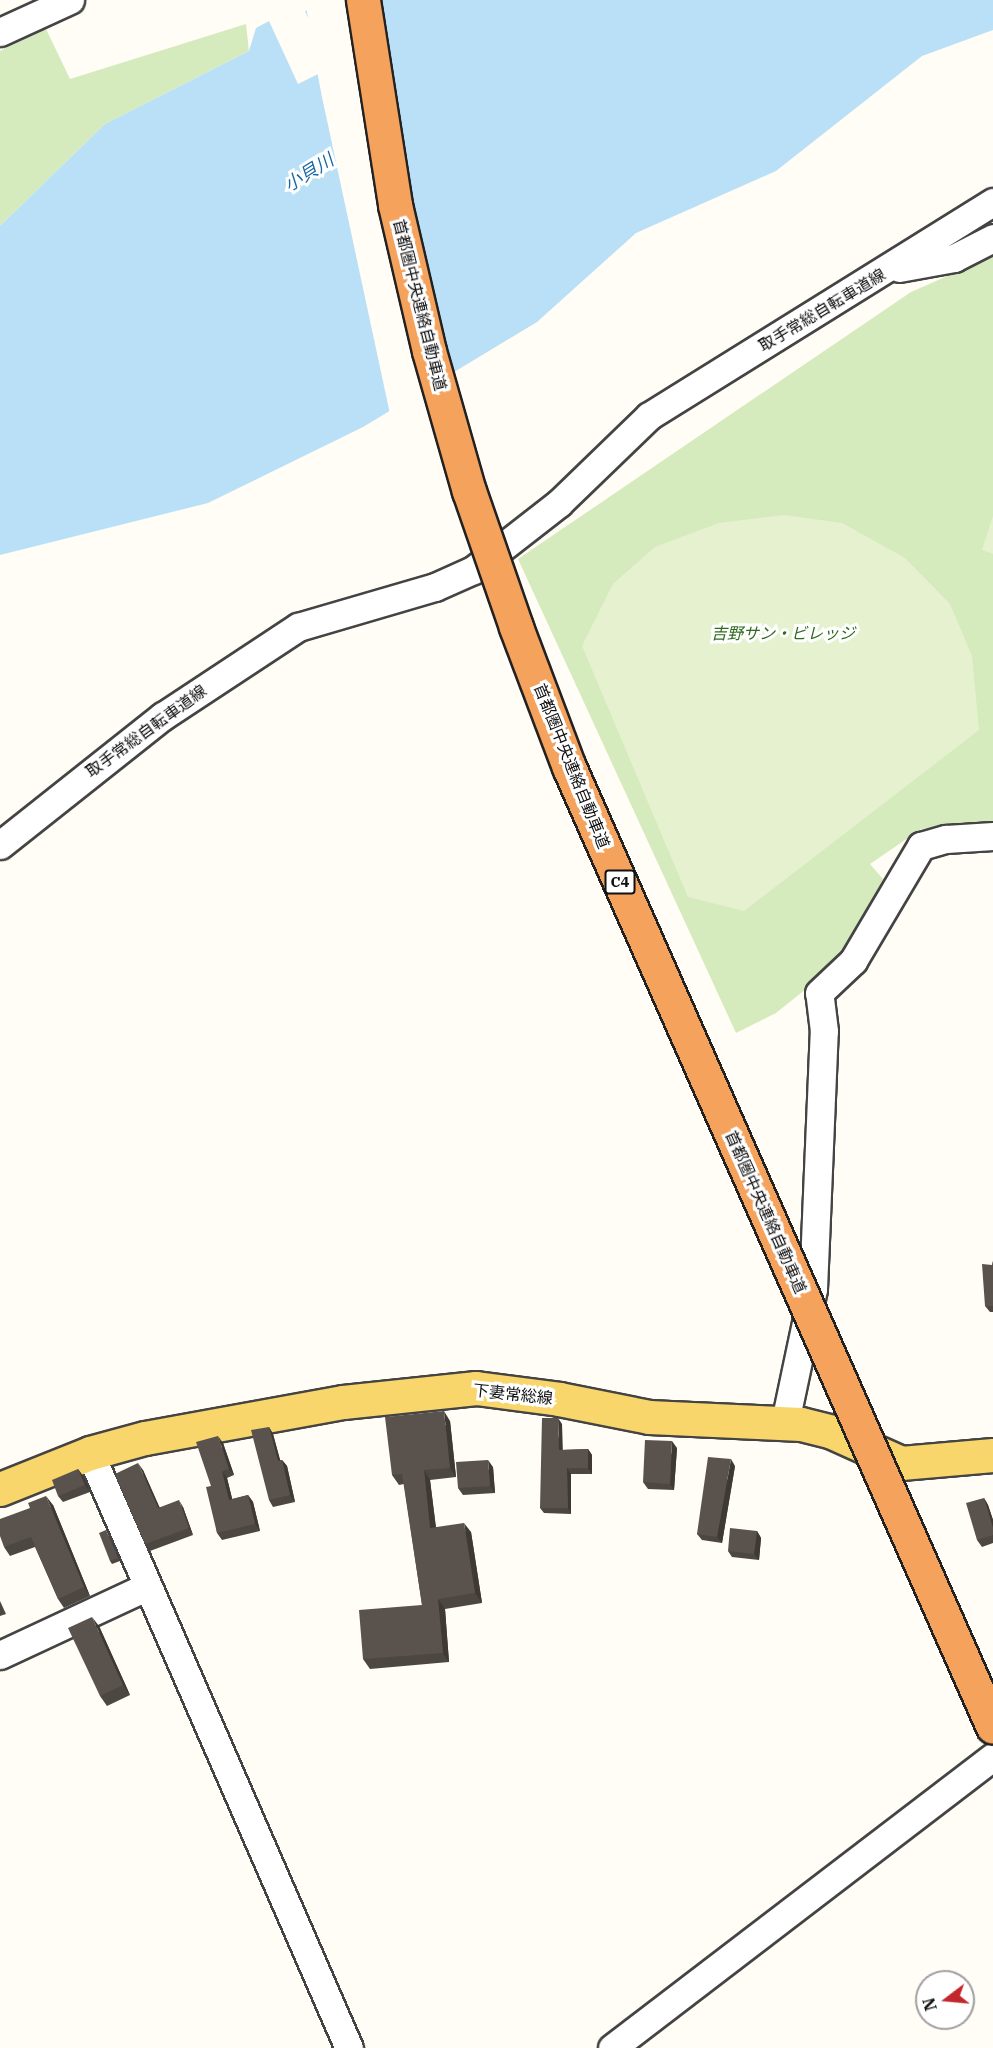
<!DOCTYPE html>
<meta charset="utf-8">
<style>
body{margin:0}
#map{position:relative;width:993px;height:2048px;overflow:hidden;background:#fffdf5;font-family:"IBM Plex Serif","Noto Sans JP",serif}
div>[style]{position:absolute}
.green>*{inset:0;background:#d5ebbd}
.pitch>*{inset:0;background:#e6f2cf}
.water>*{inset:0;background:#b9e0f7}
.pier>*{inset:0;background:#fffdf5}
.roads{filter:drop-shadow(2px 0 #444) drop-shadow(-2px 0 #444) drop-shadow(0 2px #444) drop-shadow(0 -2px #444)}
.minor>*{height:27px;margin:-13.5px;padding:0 13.5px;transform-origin:13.5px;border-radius:13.5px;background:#fff}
.major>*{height:33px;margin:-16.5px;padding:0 16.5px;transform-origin:16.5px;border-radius:16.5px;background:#f9d66b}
.bridges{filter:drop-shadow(2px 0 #222) drop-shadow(-2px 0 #222) drop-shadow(0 2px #222) drop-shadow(0 -2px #222)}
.highway-bridge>*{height:33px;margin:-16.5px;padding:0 16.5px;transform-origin:16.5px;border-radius:16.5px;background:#f5a25d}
.wall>*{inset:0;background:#4d4742}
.shaded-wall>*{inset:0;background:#3f3936}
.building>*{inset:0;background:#5a524d}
span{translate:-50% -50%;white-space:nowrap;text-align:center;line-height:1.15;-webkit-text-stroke:6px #fff;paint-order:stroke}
.shield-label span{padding:2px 4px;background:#fff;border:2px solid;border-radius:4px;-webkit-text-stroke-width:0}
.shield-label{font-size:15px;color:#111;font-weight:700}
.street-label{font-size:16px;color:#111}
.park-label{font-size:16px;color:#2f6b1f;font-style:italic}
.water-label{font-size:18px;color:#1768a6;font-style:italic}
.north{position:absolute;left:915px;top:1970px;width:60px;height:60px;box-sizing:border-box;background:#fff;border:2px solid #a0a0a0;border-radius:50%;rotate:254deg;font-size:16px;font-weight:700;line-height:24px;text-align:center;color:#111}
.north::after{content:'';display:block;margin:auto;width:21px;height:27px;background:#c4262e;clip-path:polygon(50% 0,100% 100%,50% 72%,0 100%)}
</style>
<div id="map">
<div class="green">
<i style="clip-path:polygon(246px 24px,249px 51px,105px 124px,0 226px,0 51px,46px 29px,70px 79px)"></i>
<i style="clip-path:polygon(993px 256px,993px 822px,921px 829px,870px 864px,883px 879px,863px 931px,811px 985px,776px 1013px,736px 1033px,518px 559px,911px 292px)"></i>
</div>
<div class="pitch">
<i style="clip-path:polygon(784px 515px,842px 523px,905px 558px,950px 604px,972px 656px,979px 730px,744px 911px,688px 897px,582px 646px,613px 584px,655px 547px,719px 523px)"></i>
<i style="clip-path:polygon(993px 516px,993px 554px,982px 550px)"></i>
</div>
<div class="water">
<i style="clip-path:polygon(329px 0,993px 0,993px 30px,922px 56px,776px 171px,636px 233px,537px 322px,363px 427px,208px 503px,0 555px,0 226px,105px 124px,249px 51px,256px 28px,269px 21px,298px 84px,330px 68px,305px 11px)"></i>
</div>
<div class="pier">
<i style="clip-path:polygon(378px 0,416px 229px,451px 377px,390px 414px,322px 97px,317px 71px,327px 66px,310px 28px,306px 7px,326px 0)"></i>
</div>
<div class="roads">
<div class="minor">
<i style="left:0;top:32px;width:77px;rotate:-24.6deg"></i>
<i style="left:899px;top:268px;width:56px;rotate:-10.3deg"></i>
<i style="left:954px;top:258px;width:44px;rotate:-27.1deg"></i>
<i style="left:0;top:845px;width:208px;rotate:-38.4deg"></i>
<i style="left:163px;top:716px;width:162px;rotate:-33.4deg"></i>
<i style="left:298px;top:627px;width:143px;rotate:-16.3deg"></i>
<i style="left:435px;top:587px;width:42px;rotate:-24.1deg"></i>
<i style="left:473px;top:570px;width:109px;rotate:-37.9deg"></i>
<i style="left:559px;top:503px;width:125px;rotate:-44deg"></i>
<i style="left:649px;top:416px;width:405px;rotate:-31.9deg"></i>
<i style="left:785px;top:1422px;width:136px;rotate:-78.1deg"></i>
<i style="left:813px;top:1289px;width:258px;rotate:-87.6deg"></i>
<i style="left:824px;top:1031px;width:38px;rotate:-97deg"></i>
<i style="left:819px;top:993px;width:47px;rotate:-43.3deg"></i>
<i style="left:853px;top:961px;width:134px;rotate:-59.4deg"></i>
<i style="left:921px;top:846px;width:26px;rotate:-16deg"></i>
<i style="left:946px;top:839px;width:47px;rotate:-3.7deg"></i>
<i style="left:90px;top:1453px;width:649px;rotate:66.48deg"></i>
<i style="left:0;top:1655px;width:161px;rotate:-25deg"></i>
<i style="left:612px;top:2048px;width:479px;rotate:-37.4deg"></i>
</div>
<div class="major">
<i style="left:0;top:1489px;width:97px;rotate:-21.8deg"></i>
<i style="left:90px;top:1453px;width:57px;rotate:-15.3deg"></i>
<i style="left:145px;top:1438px;width:201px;rotate:-10.3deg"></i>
<i style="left:343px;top:1402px;width:134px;rotate:-6deg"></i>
<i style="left:476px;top:1388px;width:84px;rotate:7.5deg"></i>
<i style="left:559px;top:1399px;width:92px;rotate:11.3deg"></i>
<i style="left:649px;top:1417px;width:152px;rotate:2.6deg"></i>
<i style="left:801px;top:1424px;width:32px;rotate:14deg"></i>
<i style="left:832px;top:1432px;width:76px;rotate:24.2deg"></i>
<i style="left:901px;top:1463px;width:92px;rotate:-5deg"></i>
</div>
</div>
<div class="bridges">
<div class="highway-bridge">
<i style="left:363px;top:0;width:207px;rotate:81.1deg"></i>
<i style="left:395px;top:205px;width:150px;rotate:76.9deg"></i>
<i style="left:429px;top:351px;width:146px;rotate:74.1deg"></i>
<i style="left:469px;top:491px;width:144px;rotate:70.9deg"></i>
<i style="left:516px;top:627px;width:150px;rotate:69.3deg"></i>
<i style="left:569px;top:767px;width:1049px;rotate:66.17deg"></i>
</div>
</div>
<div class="wall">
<i style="clip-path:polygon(993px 1261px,993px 1312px,990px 1312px,985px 1306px)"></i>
<i style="clip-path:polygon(450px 1421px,456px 1477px,430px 1480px,436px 1527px,471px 1532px,482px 1603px,445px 1609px,449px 1662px,370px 1669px,363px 1659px,422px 1605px,404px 1484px,399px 1485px,392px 1475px)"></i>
<i style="clip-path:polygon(562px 1424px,562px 1450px,588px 1449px,592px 1455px,592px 1474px,571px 1474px,571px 1514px,544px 1513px,540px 1508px)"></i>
<i style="clip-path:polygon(269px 1427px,273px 1434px,280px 1460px,282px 1460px,287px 1466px,295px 1502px,273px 1507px,269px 1500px)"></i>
<i style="clip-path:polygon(223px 1443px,234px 1475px,227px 1478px,232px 1499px,248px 1495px,253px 1502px,260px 1531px,222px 1540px,217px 1533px,211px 1486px)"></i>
<i style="clip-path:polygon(677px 1448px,674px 1490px,648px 1489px,643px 1482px)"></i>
<i style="clip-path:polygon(735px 1466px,722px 1543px,702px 1540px,697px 1534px)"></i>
<i style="clip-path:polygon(493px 1467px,495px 1493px,463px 1495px,458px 1488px)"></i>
<i style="clip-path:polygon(78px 1469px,83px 1476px,90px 1492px,63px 1502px,58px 1496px)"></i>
<i style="clip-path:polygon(143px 1470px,159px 1507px,183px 1507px,193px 1535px,150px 1551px,145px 1544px)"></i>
<i style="clip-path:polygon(984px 1498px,988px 1505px,993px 1520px,993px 1543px,982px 1547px,977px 1540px)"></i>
<i style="clip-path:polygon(53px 1505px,90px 1596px,64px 1608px,58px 1599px,35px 1547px,10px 1556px,4px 1547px)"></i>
<i style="clip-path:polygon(757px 1531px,761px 1538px,759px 1560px,732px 1557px,728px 1551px)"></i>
<i style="clip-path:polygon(108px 1534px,120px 1561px,112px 1564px,110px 1561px)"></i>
<i style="clip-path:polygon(0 1601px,6px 1614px,0 1616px)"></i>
<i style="clip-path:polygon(99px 1626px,130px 1695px,107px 1706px,100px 1696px)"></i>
</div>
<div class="shaded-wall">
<i style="clip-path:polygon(444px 1411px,450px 1421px,456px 1477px,450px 1468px)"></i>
<i style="clip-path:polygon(558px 1418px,562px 1424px,563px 1455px,559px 1450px)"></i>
<i style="clip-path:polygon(269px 1427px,273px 1434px,282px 1467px,278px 1461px)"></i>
<i style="clip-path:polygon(218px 1436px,223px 1443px,234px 1475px,229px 1469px)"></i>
<i style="clip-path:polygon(672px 1441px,677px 1448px,674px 1490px,670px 1484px)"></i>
<i style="clip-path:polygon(588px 1449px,592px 1455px,592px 1474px,588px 1468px)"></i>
<i style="clip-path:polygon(731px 1459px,735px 1466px,722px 1543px,717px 1537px)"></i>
<i style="clip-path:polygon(282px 1460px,287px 1466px,295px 1502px,290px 1495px)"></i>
<i style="clip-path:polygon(488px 1460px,493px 1467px,495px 1493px,490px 1486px)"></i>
<i style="clip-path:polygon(138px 1463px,143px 1470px,163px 1515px,158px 1508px)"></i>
<i style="clip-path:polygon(567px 1468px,571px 1474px,571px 1514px,568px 1508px)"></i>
<i style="clip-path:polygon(78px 1469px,83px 1476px,90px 1492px,85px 1485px)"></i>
<i style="clip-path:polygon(424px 1470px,430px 1480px,437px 1538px,430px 1528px)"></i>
<i style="clip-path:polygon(222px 1471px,227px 1478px,234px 1506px,229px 1500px)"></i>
<i style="clip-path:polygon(248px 1495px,253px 1502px,260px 1531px,255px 1524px)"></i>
<i style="clip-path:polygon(46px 1496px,53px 1505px,90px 1596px,84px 1587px)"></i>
<i style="clip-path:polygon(984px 1498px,988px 1505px,993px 1520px,993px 1528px)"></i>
<i style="clip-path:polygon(179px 1500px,183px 1507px,193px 1535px,189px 1528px)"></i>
<i style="clip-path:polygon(464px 1523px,471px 1532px,482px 1603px,475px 1593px)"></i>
<i style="clip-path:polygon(106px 1530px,108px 1534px,120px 1561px,118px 1558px)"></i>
<i style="clip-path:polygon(757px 1531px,761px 1538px,759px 1560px,754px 1554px)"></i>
<i style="clip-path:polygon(438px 1599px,445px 1609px,449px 1662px,443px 1653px)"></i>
<i style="clip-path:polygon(92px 1617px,99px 1626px,130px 1695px,123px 1685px)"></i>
</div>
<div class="building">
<i style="clip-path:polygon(993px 1261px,993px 1306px,985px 1306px,982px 1264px,992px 1265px)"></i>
<i style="clip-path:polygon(444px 1411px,450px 1468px,424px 1470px,430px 1528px,464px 1523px,475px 1593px,438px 1599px,443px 1653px,363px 1659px,359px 1610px,422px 1605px,402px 1474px,392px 1475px,385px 1417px)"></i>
<i style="clip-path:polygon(542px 1418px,558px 1418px,559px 1450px,588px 1449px,588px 1468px,567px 1468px,568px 1508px,540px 1508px)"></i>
<i style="clip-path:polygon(269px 1427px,278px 1461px,282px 1460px,290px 1495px,269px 1500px,251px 1430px)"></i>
<i style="clip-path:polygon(218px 1436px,229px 1469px,222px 1471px,229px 1500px,248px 1495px,255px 1524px,217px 1533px,206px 1487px,211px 1486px,196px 1442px)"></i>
<i style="clip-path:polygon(645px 1440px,672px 1441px,670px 1484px,643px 1482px)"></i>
<i style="clip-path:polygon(708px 1457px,731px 1459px,717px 1537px,697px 1534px)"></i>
<i style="clip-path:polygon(488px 1460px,490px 1486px,458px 1488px,456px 1462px)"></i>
<i style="clip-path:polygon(138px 1463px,158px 1508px,179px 1500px,189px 1528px,145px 1544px,115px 1474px)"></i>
<i style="clip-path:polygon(78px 1469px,85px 1485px,58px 1496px,52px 1480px)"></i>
<i style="clip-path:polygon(46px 1496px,84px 1587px,58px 1599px,31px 1537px,4px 1547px,0 1536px,0 1519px,30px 1508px,28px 1503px)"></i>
<i style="clip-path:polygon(984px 1498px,993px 1528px,993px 1535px,977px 1540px,966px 1503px)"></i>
<i style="clip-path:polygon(730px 1528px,757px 1531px,754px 1554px,728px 1551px)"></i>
<i style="clip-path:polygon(106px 1530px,118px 1558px,110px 1561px,99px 1533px)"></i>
<i style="clip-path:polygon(92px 1617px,123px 1685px,100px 1696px,68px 1628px)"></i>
</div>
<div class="shield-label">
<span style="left:620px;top:882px">C4</span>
</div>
<div class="street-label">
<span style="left:420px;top:305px;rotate:76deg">首都圏中央連絡自動車道</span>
<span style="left:822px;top:310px;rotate:-31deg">取手常総自転車道線</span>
<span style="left:146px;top:731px;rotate:-36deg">取手常総自転車道線</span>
<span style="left:572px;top:766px;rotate:68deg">首都圏中央連絡自動車道</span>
<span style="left:766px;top:1212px;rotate:66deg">首都圏中央連絡自動車道</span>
<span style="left:513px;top:1394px;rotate:6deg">下妻常総線</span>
</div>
<div class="park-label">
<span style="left:783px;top:633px">吉野サン・ビレッジ</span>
</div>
<div class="water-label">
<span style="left:309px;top:173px;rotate:-32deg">小貝川</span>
</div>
<div class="north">N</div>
</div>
